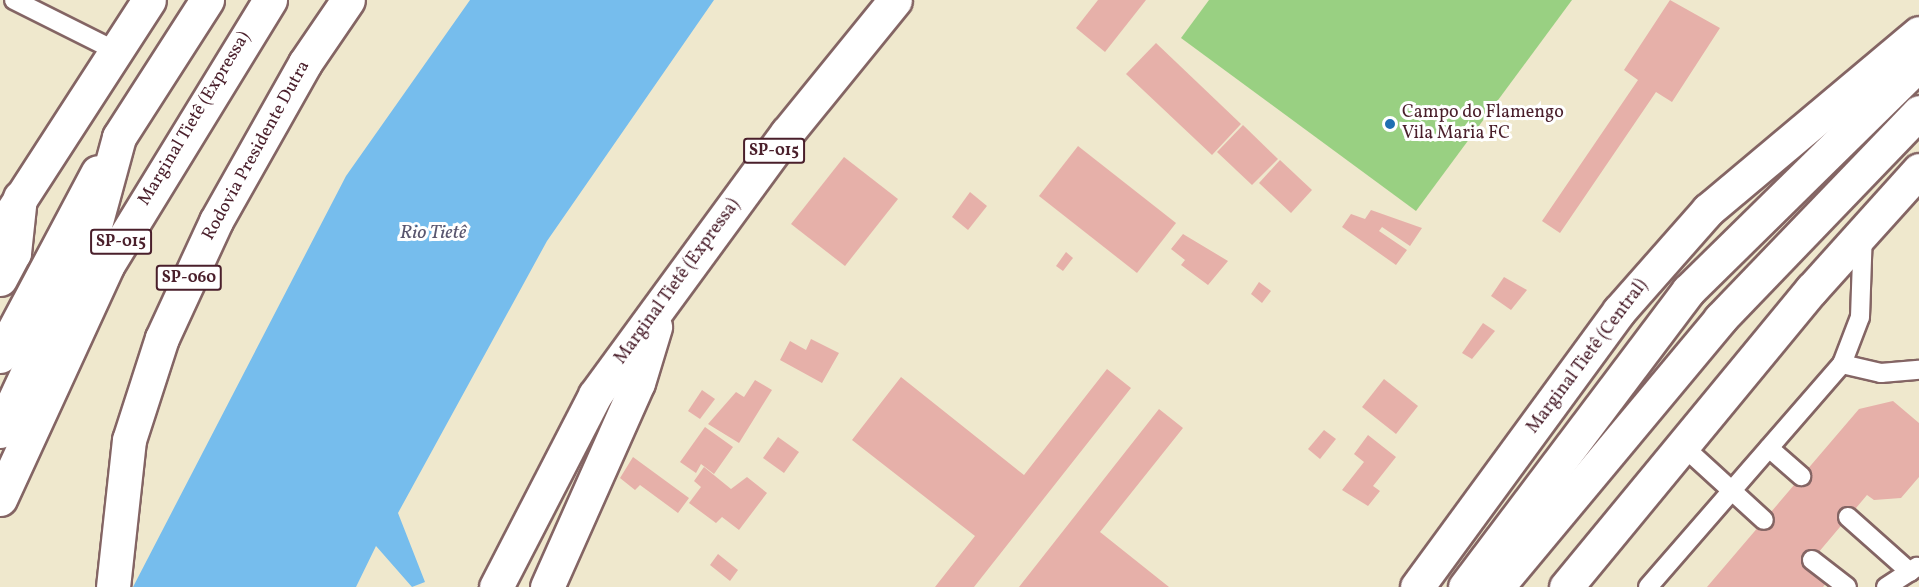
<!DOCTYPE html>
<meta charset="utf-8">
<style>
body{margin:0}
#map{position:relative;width:1919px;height:587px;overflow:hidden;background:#efe8cd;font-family:Vollkorn,serif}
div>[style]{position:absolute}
.green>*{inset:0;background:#99d082}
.water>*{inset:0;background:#76bded}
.building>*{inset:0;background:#e6b0a9}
.roads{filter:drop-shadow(2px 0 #846564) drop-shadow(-2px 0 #846564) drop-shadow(0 2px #846564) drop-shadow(0 -2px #846564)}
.service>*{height:18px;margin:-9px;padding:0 9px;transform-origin:9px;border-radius:9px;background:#fff}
.trunk>*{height:33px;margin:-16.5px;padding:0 16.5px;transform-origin:16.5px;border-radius:16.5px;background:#fff}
.motorway>*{height:33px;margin:-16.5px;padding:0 16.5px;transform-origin:16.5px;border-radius:16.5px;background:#fff}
.dots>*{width:16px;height:16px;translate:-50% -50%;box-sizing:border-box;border:3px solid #fff;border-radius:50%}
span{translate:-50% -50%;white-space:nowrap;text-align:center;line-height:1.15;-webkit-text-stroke:6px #fff;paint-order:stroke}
.shield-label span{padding:2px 4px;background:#fff;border:2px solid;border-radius:4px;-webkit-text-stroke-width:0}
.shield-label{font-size:16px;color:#4a1f2b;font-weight:700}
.poi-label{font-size:18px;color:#4a1f2b}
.left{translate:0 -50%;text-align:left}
.street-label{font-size:18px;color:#4a1f2b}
.water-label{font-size:20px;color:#59566f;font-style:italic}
</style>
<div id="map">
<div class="green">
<i style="clip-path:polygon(1209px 0,1572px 0,1416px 211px,1181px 38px)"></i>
</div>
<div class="water">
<i style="clip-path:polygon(470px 0,714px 0,547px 241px,398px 513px,425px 582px,412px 587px,376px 546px,356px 587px,133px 587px,346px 176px)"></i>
</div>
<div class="building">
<i style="clip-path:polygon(1098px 0,1146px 0,1105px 52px,1076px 28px)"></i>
<i style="clip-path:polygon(1670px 0,1720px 28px,1672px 102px,1656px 92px,1560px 233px,1542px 221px,1638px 80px,1624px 70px)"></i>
<i style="clip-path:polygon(1156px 43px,1241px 124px,1212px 155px,1126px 74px)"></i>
<i style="clip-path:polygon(1243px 125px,1278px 159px,1252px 185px,1217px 152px)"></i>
<i style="clip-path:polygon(1078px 146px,1176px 223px,1137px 273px,1039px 196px)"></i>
<i style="clip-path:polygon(844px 157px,898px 199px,845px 266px,791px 224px)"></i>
<i style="clip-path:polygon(1280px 160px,1312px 190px,1291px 213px,1259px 183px)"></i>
<i style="clip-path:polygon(970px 192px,987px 206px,968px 230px,952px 217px)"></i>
<i style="clip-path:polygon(1371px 210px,1422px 228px,1410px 246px,1382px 227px,1379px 231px,1407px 250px,1396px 265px,1342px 227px,1351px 214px,1365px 219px)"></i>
<i style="clip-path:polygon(1183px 234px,1228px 261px,1208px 285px,1181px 265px,1185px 260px,1171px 249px)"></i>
<i style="clip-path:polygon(1066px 252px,1073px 258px,1063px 271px,1056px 266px)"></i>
<i style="clip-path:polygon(1504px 277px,1527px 290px,1511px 310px,1491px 296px)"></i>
<i style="clip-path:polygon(1259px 282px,1271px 291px,1262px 303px,1251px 294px)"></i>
<i style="clip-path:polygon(1483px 323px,1495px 331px,1472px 359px,1462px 353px)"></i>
<i style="clip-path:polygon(811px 339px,839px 353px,822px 383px,780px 360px,790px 341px,806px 350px)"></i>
<i style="clip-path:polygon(1107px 369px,1131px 388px,974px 587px,935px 587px,975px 536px,852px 440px,901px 377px,1024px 475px)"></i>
<i style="clip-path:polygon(1384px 379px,1418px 406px,1396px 434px,1362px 407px)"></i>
<i style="clip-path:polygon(755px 380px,772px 390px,739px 443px,708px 424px,736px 392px,744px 397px)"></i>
<i style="clip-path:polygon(702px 390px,715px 399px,700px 419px,688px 411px)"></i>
<i style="clip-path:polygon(1893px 401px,1919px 423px,1919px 477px,1901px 498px,1874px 500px,1867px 495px,1807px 566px,1827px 582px,1823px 587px,1707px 587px,1859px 409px)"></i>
<i style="clip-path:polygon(1159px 409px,1183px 428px,1100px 532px,1169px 587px,1019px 587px)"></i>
<i style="clip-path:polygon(705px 427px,733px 447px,714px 474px,701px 464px,696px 473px,680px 462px)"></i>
<i style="clip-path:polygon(1324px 430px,1336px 439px,1320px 459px,1308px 449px)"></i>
<i style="clip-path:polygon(1368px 435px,1396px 457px,1373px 486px,1380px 491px,1368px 506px,1342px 490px,1364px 462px,1354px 454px)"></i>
<i style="clip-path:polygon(778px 437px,799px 452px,784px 473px,763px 458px)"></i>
<i style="clip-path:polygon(633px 457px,689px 498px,678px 513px,640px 485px,635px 490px,620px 478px)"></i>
<i style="clip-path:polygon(704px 467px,731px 489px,747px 477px,767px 493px,739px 530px,722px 517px,716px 523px,689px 503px,701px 487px,694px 481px)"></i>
<i style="clip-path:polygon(718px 554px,738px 570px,730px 581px,710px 565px)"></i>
</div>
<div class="roads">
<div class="service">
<i style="left:14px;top:0;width:114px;rotate:26.6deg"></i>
<i style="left:1842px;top:364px;width:40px;rotate:13deg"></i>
<i style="left:1881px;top:373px;width:38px;rotate:-5deg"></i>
<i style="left:1684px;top:447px;width:108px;rotate:42.4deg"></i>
<i style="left:1769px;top:448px;width:43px;rotate:41.2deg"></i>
<i style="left:1848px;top:517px;width:83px;rotate:41.6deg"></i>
<i style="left:1812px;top:560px;width:44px;rotate:37.6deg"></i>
<i style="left:1648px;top:587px;width:296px;rotate:-49deg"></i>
<i style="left:1842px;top:364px;width:50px;rotate:-69deg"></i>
<i style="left:1860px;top:317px;width:84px;rotate:-88deg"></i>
<i style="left:1886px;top:587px;width:37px;rotate:-33deg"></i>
</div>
<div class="trunk">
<i style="left:119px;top:137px;width:163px;rotate:-57.3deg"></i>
<i style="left:6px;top:221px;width:263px;rotate:-57.1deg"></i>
<i style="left:1417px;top:587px;width:342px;rotate:-53.8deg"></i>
<i style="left:1619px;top:311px;width:135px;rotate:-48.6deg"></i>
<i style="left:1708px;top:210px;width:275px;rotate:-40deg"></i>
<i style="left:1465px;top:587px;width:371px;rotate:-53deg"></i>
<i style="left:1688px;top:291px;width:324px;rotate:-44.5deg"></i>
<i style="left:1497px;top:587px;width:349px;rotate:-50.2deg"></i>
<i style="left:1720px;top:319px;width:287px;rotate:-46.1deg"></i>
<i style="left:1566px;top:587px;width:386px;rotate:-50.5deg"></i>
<i style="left:1812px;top:289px;width:160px;rotate:-48deg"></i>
</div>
<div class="motorway">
<i style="left:0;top:279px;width:30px;rotate:-62deg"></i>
<i style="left:14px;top:253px;width:56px;rotate:-83.9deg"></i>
<i style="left:0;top:356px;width:208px;rotate:-62deg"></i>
<i style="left:0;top:431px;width:223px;rotate:-65deg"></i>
<i style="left:94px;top:229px;width:95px;rotate:-74.8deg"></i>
<i style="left:0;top:499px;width:256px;rotate:-65.3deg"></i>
<i style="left:107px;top:266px;width:312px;rotate:-58.5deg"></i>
<i style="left:113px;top:587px;width:148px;rotate:-83.8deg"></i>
<i style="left:129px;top:440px;width:107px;rotate:-72.1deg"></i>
<i style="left:162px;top:338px;width:129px;rotate:-65.2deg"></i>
<i style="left:216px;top:221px;width:181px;rotate:-60.6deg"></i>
<i style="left:305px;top:63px;width:76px;rotate:-55.7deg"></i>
<i style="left:496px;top:587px;width:216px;rotate:-62.7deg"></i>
<i style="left:595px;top:395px;width:325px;rotate:-53.8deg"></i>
<i style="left:787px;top:133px;width:171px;rotate:-50.9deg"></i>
<i style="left:547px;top:587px;width:223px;rotate:-66deg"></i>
<i style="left:638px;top:383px;width:59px;rotate:-73.1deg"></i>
</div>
</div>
<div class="dots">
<i style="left:1390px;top:124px;background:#1f6fb2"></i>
</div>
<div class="shield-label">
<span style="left:774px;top:151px">SP-015</span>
<span style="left:121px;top:242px">SP-015</span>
<span style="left:189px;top:278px">SP-060</span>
</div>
<div class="poi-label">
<span class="left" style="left:1402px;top:124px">Campo do Flamengo<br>Vila Maria FC</span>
</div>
<div class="street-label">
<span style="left:195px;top:119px;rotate:-59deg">Marginal Tietê (Expressa)</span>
<span style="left:257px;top:151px;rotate:-61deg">Rodovia Presidente Dutra</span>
<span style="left:678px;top:282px;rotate:-54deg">Marginal Tietê (Expressa)</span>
<span style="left:1588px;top:357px;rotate:-53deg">Marginal Tietê (Central)</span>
</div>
<div class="water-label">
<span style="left:433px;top:233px">Rio Tietê</span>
</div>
</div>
